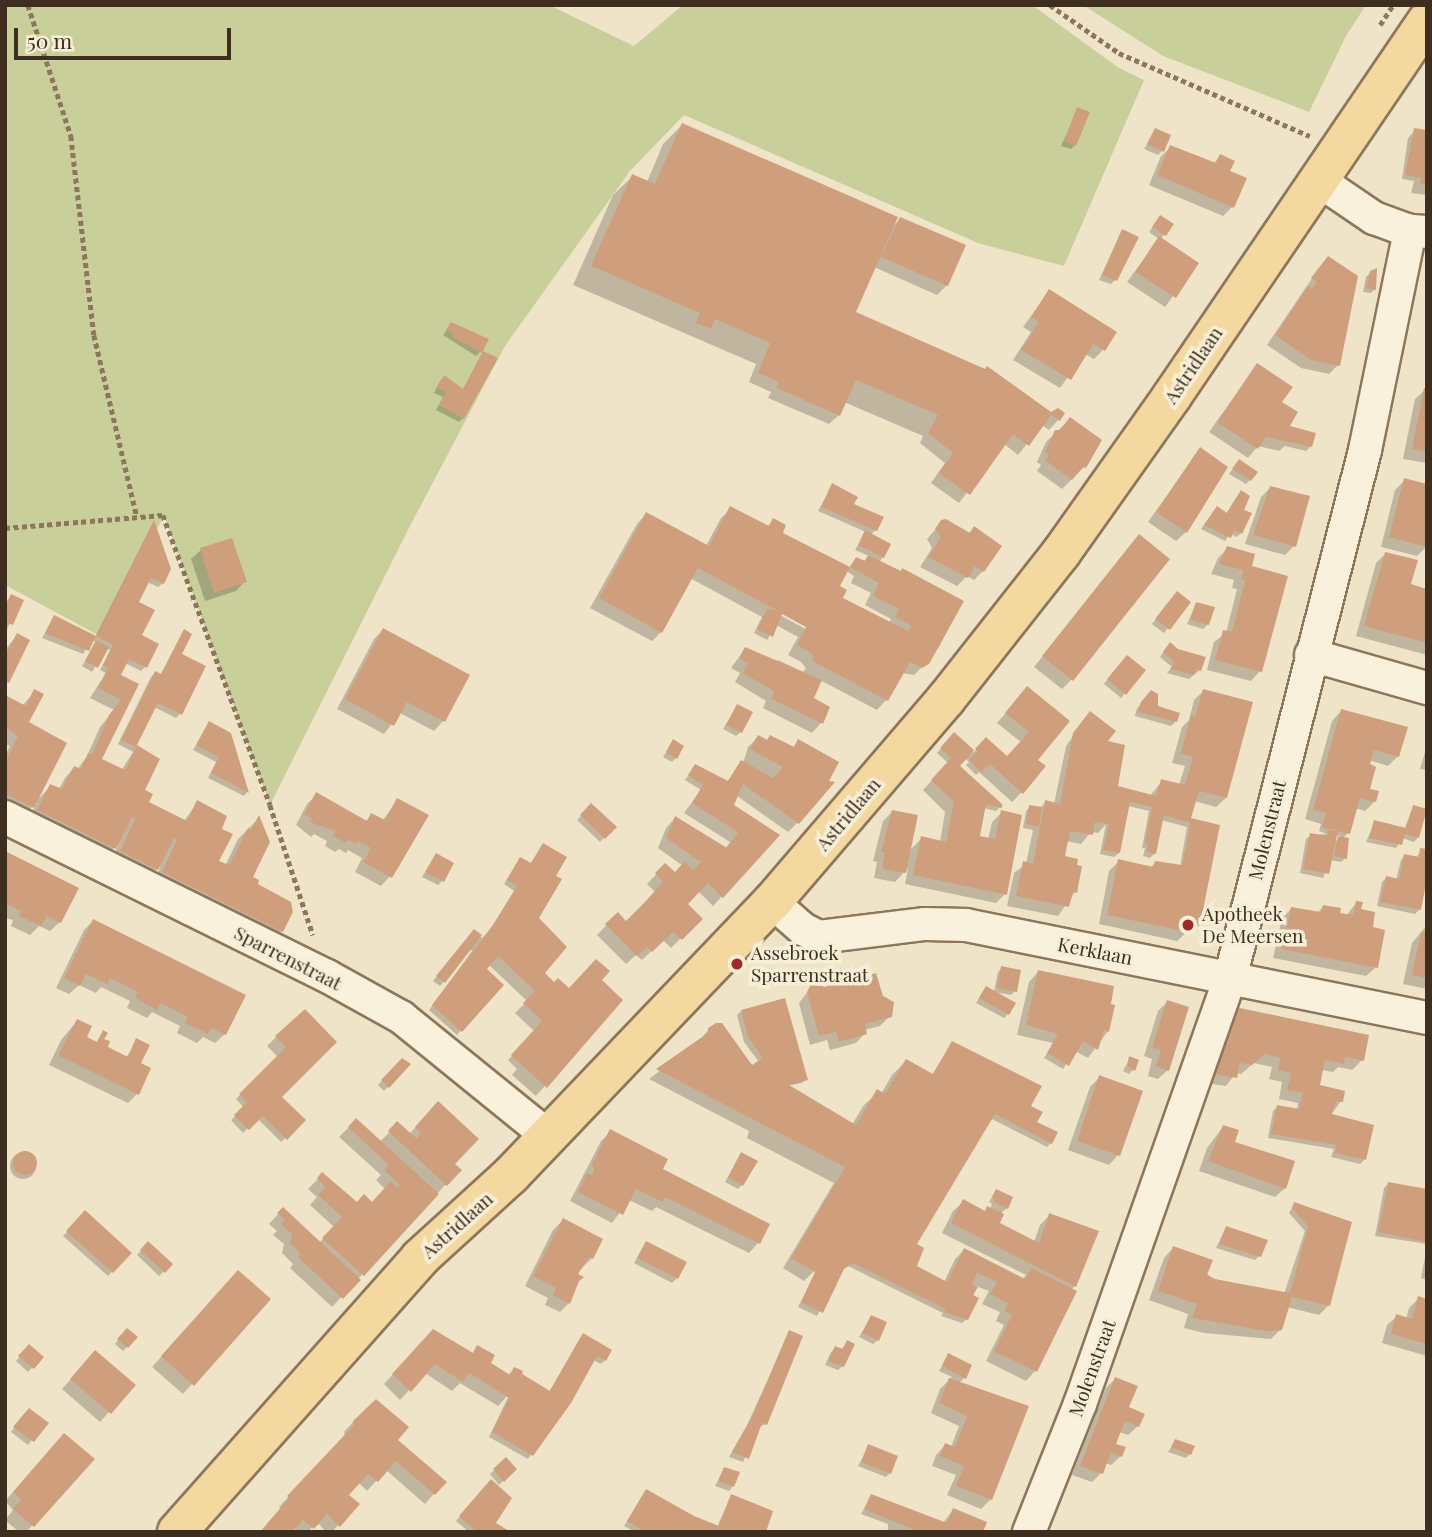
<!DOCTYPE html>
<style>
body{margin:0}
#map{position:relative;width:1432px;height:1537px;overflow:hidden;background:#f0e4c8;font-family:"Playfair Display",serif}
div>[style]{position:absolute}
.green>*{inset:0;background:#c9cf9b}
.shadow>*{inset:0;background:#0003}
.round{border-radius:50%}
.building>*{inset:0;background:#cf9f7d}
.path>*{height:4.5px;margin-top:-2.25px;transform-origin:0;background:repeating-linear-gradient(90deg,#8d765c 0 5px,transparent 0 8.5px)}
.roads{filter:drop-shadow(2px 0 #8d765c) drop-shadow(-2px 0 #8d765c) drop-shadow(0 2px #8d765c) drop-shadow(0 -2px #8d765c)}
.minor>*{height:32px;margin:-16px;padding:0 16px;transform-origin:16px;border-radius:16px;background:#faf1dc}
.major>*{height:38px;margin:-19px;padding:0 19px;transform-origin:19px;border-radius:19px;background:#f3d9a0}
.dots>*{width:19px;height:19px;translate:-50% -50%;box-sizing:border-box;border:4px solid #f7eed8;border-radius:50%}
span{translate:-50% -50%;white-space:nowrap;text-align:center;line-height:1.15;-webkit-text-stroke:7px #f7eed8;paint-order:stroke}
.street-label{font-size:19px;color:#3d2e20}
.poi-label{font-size:19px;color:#3d2e20}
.left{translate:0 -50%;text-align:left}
.frame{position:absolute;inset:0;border:7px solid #3d2e20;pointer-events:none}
.scale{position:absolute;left:14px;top:28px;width:217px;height:32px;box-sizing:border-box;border:4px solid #3d2e20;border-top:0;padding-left:9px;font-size:21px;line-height:24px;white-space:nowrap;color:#3d2e20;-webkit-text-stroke:5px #f7eed8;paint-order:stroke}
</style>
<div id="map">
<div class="green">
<i style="clip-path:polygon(5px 5px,549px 5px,634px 46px,683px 5px,1032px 5px,1119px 68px,1144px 80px,1064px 266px,978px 243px,684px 115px,630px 171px,505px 346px,411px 524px,270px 805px,164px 516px,100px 636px,5px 585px)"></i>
<i style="clip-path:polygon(1083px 5px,1366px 5px,1346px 36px,1309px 112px,1163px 56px)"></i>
</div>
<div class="shadow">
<i style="clip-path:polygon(1078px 109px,1075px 145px,1071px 149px,1061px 146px)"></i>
<i style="clip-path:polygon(682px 125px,892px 227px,900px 219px,947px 285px,937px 295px,874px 267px,854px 313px,1050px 414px,1063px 414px,1058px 420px,1049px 430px,1042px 425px,1018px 455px,1004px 444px,959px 503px,931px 483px,945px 463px,920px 443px,923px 436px,844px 402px,839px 415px,829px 424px,768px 398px,771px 392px,749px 382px,756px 364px,573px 285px,613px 195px,633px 176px,647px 182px,663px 144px)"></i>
<i style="clip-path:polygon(1155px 130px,1162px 151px,1158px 155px,1144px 149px)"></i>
<i style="clip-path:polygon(1415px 130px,1427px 141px,1427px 195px,1411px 193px,1414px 181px,1402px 179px,1408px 138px)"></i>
<i style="clip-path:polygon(1171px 147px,1213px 164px,1220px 156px,1228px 172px,1232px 207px,1223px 216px,1149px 185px,1161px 156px)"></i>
<i style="clip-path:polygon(1156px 222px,1164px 235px,1160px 239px,1197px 263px,1165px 307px,1127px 282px,1159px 239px,1149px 232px)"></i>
<i style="clip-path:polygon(1122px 231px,1115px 280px,1111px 284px,1099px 280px)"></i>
<i style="clip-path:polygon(1319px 268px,1338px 365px,1329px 374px,1301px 368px,1267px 345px)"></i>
<i style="clip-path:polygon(1371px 272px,1375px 289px,1371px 293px,1363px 292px,1366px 277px)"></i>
<i style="clip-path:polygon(1049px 291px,1103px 350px,1094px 359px,1085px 354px,1060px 388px,1013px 360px,1031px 332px,1023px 327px)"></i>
<i style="clip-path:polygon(451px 324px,480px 352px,476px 356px,443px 335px)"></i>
<i style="clip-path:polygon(484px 353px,463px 418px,459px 422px,436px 410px,443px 397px,434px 393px,440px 381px,444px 377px,462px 391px)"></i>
<i style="clip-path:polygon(1257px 365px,1280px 402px,1287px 427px,1311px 446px,1306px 451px,1285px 446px,1279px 451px,1258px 446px,1248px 458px,1209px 432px)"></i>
<i style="clip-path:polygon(1425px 390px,1427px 390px,1427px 463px,1403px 459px,1415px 399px)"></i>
<i style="clip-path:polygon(1070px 419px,1084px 467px,1062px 489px,1037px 471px,1041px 465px,1037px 462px,1046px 442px)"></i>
<i style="clip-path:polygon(1200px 449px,1186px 532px,1176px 541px,1148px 522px)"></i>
<i style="clip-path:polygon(1235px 466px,1250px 480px,1246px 484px,1229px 474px)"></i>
<i style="clip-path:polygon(1405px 480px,1427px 546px,1417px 556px,1381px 547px,1395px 490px)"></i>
<i style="clip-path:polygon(evenodd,832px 486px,876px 530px,870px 535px,883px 557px,879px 562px,962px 602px,939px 647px,924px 665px,914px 675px,902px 673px,886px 700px,877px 710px,820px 680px,811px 699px,828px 708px,821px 723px,812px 733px,763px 708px,766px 701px,735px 682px,740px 673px,731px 668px,745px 649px,774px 664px,778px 660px,803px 672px,806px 668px,801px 662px,788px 655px,798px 637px,776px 625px,767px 640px,754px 633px,762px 617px,690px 578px,661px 632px,652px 641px,590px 608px,637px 524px,646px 514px,706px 546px,721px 518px,731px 509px,767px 527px,773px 520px,780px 533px,849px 568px,856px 559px,863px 562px,869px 556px,855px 550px,866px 532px,818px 511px,832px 486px,846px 571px,854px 576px,851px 583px,871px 593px,865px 605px,891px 619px,889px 623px,841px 598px,837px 587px,846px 571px,832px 486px,780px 611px,815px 630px,813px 633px,780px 615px,780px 611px)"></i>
<i style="clip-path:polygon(1271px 487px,1294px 546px,1285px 555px,1245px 544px,1261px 497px)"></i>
<i style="clip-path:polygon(1237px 496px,1241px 533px,1237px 537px,1230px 534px,1225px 541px,1201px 529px,1213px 512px,1226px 514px)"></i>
<i style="clip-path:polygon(942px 522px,968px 534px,974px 528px,983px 571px,974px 580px,967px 576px,957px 586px,920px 567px,932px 548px,927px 539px)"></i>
<i style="clip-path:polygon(153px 523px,163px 583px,158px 587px,147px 582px,137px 602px,145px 667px,141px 671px,125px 663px,119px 676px,137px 685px,99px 760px,121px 771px,133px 752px,118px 744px,151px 677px,155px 673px,160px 676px,184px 632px,180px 655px,180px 714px,176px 718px,154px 707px,135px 746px,158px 759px,142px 791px,147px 803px,184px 821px,198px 802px,219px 830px,217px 862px,225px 866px,238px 839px,259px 818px,250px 878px,282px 931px,272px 941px,154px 882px,161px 865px,147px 879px,112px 861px,119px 843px,105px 857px,29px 819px,37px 802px,23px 816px,5px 807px,5px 756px,10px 746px,5px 744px,5px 697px,22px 706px,35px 691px,26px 723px,37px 800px,51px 786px,59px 789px,65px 778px,74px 768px,77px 770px,87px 756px,100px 727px,114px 710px,90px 698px,106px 673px,100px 670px,110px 650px,107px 648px,92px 672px,82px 666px,96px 642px,92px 640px,83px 654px,42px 638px,55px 617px,95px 637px)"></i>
<i style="clip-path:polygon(1139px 536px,1072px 679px,1062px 689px,1034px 667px)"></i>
<i style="clip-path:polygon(1228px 548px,1250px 567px,1260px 671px,1251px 681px,1207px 670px,1214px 642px,1226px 633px,1237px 589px,1232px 588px,1234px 580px,1211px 574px,1218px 558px)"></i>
<i style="clip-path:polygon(201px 550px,245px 581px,236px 591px,205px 601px,191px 559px)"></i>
<i style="clip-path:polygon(1385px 554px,1409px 586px,1427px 590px,1427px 655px,1356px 636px,1376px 563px)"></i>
<i style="clip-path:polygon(11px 596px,22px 601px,7px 629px,5px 604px)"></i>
<i style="clip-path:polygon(1173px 598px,1188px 603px,1164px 633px,1152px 624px)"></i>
<i style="clip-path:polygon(1196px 604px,1208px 624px,1203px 629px,1187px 624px)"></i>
<i style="clip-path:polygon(383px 630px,468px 675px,443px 721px,434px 731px,400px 713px,384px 734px,337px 709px,374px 639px)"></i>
<i style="clip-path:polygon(17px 635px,8px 682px,5px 684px,5px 650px)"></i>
<i style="clip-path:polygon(1166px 648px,1200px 670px,1189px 679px,1167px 673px,1172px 667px,1160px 657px)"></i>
<i style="clip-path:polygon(1123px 661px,1125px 693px,1121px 698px,1104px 684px)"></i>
<i style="clip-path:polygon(1027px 689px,1036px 760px,1044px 767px,1021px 793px,1012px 802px,979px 772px,976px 775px,966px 765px,969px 762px,965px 758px,958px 766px,1000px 807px,996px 811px,983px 808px,978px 838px,988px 840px,992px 822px,1002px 812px,1005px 894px,996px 903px,905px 884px,908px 868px,895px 882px,874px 878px,877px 862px,873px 861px,883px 821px,893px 811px,909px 851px,922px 838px,940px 842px,945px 812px,923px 790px,948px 763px,937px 753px,954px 735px,974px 752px,986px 739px,1007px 758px,1021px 742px,997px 723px)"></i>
<i style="clip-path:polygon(1203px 691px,1226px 798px,1216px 807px,1194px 801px,1189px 820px,1218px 827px,1198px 922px,1177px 941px,1099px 924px,1109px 871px,1119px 861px,1150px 868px,1155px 863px,1180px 867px,1187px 827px,1161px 820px,1154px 854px,1150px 858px,1143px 856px,1145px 848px,1142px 848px,1149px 811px,1128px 806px,1119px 853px,1114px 857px,1100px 854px,1106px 824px,1098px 833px,1091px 832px,1081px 844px,1066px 841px,1063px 857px,1075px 892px,1058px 916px,1007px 906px,1014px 873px,1026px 864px,1033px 830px,1023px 828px,1026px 811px,1030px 807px,1039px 809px,1046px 802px,1054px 804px,1066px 746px,1086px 718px,1104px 742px,1114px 792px,1150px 796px,1162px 781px,1179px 785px,1185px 766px,1172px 763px,1182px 727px,1189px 720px,1194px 700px)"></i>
<i style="clip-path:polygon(1151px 692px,1157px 708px,1176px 721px,1171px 726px,1135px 716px,1137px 708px)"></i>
<i style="clip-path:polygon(737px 706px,741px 732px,736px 736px,723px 729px)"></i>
<i style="clip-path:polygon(evenodd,1341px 711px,1398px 756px,1388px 766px,1369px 760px,1367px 790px,1375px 801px,1365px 811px,1355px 808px,1348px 833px,1342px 839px,1346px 858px,1341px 862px,1330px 860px,1323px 878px,1300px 873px,1306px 839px,1311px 835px,1327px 834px,1319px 831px,1321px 824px,1305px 819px,1332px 721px,1341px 711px,1335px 835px,1341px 836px,1333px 844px,1335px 835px)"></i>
<i style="clip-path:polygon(209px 723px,229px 734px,247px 792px,244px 796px,208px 778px,216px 762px,193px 750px)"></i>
<i style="clip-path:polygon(758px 737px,792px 748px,798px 742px,798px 822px,788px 832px,737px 796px,732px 805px,778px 835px,713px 906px,698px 891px,685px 904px,700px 919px,671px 948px,663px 940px,642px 960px,636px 955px,626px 964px,597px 935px,617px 914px,626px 923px,655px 892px,647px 884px,665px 865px,675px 874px,683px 866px,658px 848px,666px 828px,675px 818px,725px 849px,730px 842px,684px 813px,701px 790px,685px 780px,695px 766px,727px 782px,744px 760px,748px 747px)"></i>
<i style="clip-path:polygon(673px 742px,676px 758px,672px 762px,663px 757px)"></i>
<i style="clip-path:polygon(1427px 745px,1427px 770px,1420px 769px)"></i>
<i style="clip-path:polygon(317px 794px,366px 821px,372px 815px,382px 821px,398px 800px,390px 876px,381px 886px,355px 872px,362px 858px,348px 850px,346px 853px,339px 849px,335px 852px,325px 846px,327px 841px,314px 834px,311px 837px,296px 825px,307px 804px)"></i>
<i style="clip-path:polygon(591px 805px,614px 827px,600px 842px,577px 820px)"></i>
<i style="clip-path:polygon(1413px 807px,1418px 837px,1414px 842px,1402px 838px,1396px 848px,1366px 842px,1375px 822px,1404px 830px)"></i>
<i style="clip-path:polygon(543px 845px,553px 877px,537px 918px,542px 973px,554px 984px,568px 990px,599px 980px,621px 1000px,536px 1096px,512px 1075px,517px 1069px,508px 1060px,534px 1031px,515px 1013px,527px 1001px,488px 964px,464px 991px,501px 985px,457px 1035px,429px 1010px,472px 951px,469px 949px,440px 986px,433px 981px,474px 931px,482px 938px,490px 930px,514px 891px,504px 884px,516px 864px,520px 859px,530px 864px)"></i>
<i style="clip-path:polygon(1421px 850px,1419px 910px,1415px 914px,1377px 906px,1382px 882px,1386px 878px,1396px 880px,1401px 860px,1405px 856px,1416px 858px)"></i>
<i style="clip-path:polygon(436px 855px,442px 881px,438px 885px,422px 877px)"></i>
<i style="clip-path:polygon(5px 856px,60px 922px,50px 931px,39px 926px,30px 935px,11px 926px,13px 920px,5px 918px)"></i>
<i style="clip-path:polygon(1356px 903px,1371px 928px,1376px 967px,1366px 976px,1273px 958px,1282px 918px,1291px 909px,1317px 913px,1323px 907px,1346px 916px)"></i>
<i style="clip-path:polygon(93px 921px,225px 1034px,215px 1043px,203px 1037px,197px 1043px,177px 1033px,180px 1026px,152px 1012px,147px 1018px,127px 1008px,130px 1001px,101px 987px,96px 993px,79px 985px,69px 994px,56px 988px,84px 930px)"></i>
<i style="clip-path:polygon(1427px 925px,1427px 989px,1403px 984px,1412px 943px)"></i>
<i style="clip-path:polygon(1002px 968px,1015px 991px,1011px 995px,994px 992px,998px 972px)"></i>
<i style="clip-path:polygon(1038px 972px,1108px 1031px,1088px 1058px,1075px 1051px,1063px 1069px,1044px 1058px,1053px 1043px,1017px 1035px,1029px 982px)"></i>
<i style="clip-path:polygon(814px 984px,824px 989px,890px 1016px,880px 1026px,864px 1030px,865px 1033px,856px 1043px,830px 1050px,827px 1040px,810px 1045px,799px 1003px)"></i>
<i style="clip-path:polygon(982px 993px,1008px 1014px,1004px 1018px,976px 1003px)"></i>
<i style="clip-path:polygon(1167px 1002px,1168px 1070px,1158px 1079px,1148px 1076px,1152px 1059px,1144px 1056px,1158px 1011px)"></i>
<i style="clip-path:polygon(741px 1011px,806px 1079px,802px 1083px,786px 1086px,852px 1125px,863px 1106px,878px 1092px,881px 1094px,892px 1075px,906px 1061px,932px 1075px,952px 1044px,1028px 1106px,1035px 1123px,1051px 1143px,1047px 1147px,990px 1118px,910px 1251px,914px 1266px,944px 1282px,955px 1259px,964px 1250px,1022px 1280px,1026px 1275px,942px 1233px,953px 1211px,963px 1202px,983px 1212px,990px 1209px,992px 1204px,989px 1202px,996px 1191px,1007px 1208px,1000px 1214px,998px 1224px,1034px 1242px,1040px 1225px,1050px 1215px,1075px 1286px,1071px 1290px,1075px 1292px,1035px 1371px,1026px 1381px,986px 1361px,1004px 1325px,996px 1321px,1000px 1312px,982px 1304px,989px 1291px,976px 1286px,967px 1319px,962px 1323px,941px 1316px,943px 1313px,848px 1266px,841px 1270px,817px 1316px,798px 1307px,821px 1264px,804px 1281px,783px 1268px,834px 1183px,747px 1138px,749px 1131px,649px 1079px,699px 1041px,709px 1029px,751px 1067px,759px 1062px,744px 1042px,737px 1015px)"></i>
<i style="clip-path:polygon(1226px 1018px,1362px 1060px,1352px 1070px,1338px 1067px,1333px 1072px,1322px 1070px,1318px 1087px,1341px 1101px,1330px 1116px,1364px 1160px,1360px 1164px,1331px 1157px,1334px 1149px,1268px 1138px,1273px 1111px,1277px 1107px,1297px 1110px,1298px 1103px,1279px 1099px,1282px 1082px,1269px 1079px,1272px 1067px,1254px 1063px,1241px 1074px,1236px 1073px,1226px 1086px,1206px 1083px)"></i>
<i style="clip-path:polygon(77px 1021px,84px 1037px,96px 1043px,103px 1033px,105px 1048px,126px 1058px,137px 1040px,137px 1094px,128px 1103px,49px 1065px,61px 1040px)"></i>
<i style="clip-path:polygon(276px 1037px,335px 1042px,280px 1097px,304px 1120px,281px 1142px,258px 1119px,243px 1133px,231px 1120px,244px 1108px,236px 1099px,278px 1057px,267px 1046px)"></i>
<i style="clip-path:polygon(1130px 1058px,1133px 1070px,1129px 1074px,1123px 1071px)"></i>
<i style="clip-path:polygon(402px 1060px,408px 1065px,384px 1091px,378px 1085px)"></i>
<i style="clip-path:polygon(1100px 1077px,1118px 1155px,1109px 1165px,1068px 1150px,1090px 1087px)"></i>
<i style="clip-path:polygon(429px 1113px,453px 1164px,459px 1170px,332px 1307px,290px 1268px,293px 1264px,282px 1253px,284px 1244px,273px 1235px,277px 1231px,269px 1224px,283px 1209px,319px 1243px,334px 1227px,310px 1205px,317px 1197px,308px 1189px,322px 1175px,357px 1204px,372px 1204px,385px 1189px,376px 1180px,381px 1175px,339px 1137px,356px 1120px,380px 1142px,397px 1124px,409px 1134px)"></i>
<i style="clip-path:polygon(1223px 1127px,1234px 1142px,1285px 1188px,1275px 1197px,1199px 1171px,1207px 1148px)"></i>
<i style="clip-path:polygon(610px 1132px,661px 1170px,768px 1225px,758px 1243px,749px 1253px,656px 1207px,652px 1211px,629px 1200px,612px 1223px,570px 1201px,601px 1141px)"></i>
<i class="round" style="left:10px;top:1153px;width:26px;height:26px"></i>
<i style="clip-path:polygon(738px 1159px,742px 1185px,738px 1189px,725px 1182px)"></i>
<i style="clip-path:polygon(1389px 1183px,1427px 1191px,1427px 1244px,1375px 1236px,1384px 1188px)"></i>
<i style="clip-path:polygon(1294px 1204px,1350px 1223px,1328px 1306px,1319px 1315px,1287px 1307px,1281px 1329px,1271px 1339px,1204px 1333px,1184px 1328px,1188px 1314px,1149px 1300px,1164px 1258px,1173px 1248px,1215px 1280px,1284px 1294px,1305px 1231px,1289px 1213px)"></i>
<i style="clip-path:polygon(85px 1212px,129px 1253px,108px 1276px,63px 1236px)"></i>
<i style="clip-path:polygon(563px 1220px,592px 1258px,575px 1275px,577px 1282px,569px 1303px,560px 1312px,545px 1305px,548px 1298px,525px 1286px,553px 1230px)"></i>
<i style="clip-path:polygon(1226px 1228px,1259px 1256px,1255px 1260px,1216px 1248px)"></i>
<i style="clip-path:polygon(148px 1243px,171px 1264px,159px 1276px,137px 1255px)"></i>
<i style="clip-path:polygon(646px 1243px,677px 1278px,672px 1283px,634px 1263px)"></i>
<i style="clip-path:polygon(1427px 1247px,1427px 1280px,1421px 1278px)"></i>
<i style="clip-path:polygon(229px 1281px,268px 1299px,183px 1394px,152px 1367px)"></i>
<i style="clip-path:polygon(1419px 1298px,1427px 1300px,1427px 1356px,1382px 1343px,1387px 1325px,1397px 1316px,1406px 1319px,1409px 1308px)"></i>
<i style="clip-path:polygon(871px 1317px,878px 1340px,873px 1344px,859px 1337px)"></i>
<i style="clip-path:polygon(790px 1332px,766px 1424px,759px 1427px,743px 1462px,729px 1457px,747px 1425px)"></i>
<i style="clip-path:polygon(123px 1334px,135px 1338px,123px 1351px,115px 1344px)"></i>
<i style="clip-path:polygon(579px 1340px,605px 1360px,601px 1364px,593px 1360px,528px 1459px,489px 1437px,510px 1393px,498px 1406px,460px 1383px,452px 1391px,425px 1373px,400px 1400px,384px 1384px,423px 1341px,472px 1354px,477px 1347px,489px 1362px,507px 1376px,514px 1369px,516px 1381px,549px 1392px)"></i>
<i style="clip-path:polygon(847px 1342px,843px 1366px,838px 1370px,825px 1365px,831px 1352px,836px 1348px,841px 1350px)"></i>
<i style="clip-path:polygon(29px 1346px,42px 1357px,28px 1372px,16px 1361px)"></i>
<i style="clip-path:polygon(948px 1355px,964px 1378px,959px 1383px,991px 1499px,981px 1509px,947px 1495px,956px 1475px,932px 1466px,936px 1455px,945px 1445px,951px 1447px,959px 1426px,931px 1413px,940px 1389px,952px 1377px,939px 1371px)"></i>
<i style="clip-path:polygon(86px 1362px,133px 1385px,100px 1422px,62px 1389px)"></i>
<i style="clip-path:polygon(1115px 1379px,1138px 1426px,1128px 1435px,1119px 1432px,1114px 1445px,1121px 1456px,1111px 1465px,1105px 1463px,1101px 1473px,1092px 1482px,1072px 1475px,1106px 1388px)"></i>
<i style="clip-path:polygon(25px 1414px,46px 1423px,28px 1445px,11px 1432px)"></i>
<i style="clip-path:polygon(355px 1420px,395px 1441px,444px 1482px,425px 1504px,386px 1470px,367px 1491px,358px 1482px,346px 1495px,357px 1504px,332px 1532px,326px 1532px,317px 1522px,308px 1532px,297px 1532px,279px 1507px,345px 1436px,344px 1432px)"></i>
<i style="clip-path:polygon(1175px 1441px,1190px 1454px,1186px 1458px,1168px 1452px)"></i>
<i style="clip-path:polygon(55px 1444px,65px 1492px,26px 1532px,19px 1532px,5px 1520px,13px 1510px,5px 1501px)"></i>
<i style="clip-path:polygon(869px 1446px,890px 1473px,886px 1477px,858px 1466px)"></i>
<i style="clip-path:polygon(506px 1459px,515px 1469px,499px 1485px,490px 1474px)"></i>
<i style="clip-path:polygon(724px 1469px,733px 1486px,729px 1491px,715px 1486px)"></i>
<i style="clip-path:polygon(487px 1486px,493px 1523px,507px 1532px,469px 1532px,456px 1521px)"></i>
<i style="clip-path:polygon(646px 1491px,693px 1518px,717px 1527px,731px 1496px,764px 1532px,635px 1532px,624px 1526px)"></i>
<i style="clip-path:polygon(871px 1496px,943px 1523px,953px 1510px,981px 1532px,888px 1532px,888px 1524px,861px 1514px)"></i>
</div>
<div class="building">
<i style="clip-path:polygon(1077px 107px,1090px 112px,1076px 146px,1064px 141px)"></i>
<i style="clip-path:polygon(682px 123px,898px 217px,856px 312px,985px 369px,987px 366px,1051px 412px,1058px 408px,1065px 413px,1060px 421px,1051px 415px,1029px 446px,1013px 434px,970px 495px,939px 473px,953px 453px,928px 433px,938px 415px,856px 380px,840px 416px,777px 388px,779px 382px,758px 373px,770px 343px,715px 319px,711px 329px,696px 323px,700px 313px,591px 266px,632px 174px,655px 184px)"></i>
<i style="clip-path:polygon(1155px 128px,1171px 135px,1164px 152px,1147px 144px)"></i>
<i style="clip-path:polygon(1414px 128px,1427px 130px,1427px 185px,1420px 184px,1421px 178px,1405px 175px)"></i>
<i style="clip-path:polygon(1170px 145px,1216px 163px,1220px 154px,1235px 161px,1230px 171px,1247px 178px,1234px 208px,1157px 175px)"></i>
<i style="clip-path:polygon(1160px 215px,1174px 224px,1166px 236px,1152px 227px)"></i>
<i style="clip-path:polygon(900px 217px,966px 245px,948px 286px,881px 257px)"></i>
<i style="clip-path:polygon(1122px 229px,1139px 237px,1117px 281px,1102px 275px)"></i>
<i style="clip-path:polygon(1159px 236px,1199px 263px,1176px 298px,1135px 272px)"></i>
<i style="clip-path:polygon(1328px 256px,1358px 276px,1340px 366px,1311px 360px,1275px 335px,1308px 286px,1312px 289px,1317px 282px,1311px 278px)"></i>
<i style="clip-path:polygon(1377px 268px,1376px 290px,1366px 288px,1370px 271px)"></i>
<i style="clip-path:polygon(1049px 289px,1117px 332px,1105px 351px,1093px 344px,1071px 380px,1021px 350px,1039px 322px,1031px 317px)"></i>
<i style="clip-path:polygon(451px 322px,489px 339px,482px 353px,452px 337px,453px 334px,446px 330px)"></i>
<i style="clip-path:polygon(483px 351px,498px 358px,464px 419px,439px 405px,446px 392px,437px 388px,444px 375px,463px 389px)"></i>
<i style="clip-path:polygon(1257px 363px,1293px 387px,1282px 402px,1298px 412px,1290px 426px,1316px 433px,1312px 447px,1266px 437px,1258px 449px,1217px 422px)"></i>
<i style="clip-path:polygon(1424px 388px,1427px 388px,1427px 452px,1412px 449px)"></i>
<i style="clip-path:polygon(1070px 417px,1102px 440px,1086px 468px,1083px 467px,1072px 480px,1045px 460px,1049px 455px,1045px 452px,1055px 430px,1060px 430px)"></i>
<i style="clip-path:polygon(1200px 447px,1228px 467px,1187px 533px,1156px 512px)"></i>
<i style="clip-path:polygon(1239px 459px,1258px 472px,1251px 481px,1232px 469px)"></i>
<i style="clip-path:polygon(1404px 478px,1427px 484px,1427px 547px,1389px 537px)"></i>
<i style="clip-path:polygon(832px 483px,858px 497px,854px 504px,884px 517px,877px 531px,821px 507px)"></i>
<i style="clip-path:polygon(1270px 486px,1310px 496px,1296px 547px,1253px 535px)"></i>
<i style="clip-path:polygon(1241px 490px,1250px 496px,1244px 510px,1252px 513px,1242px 534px,1234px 530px,1231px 538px,1204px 525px,1217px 506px,1227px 513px)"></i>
<i style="clip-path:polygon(730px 506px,769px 526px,773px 518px,786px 525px,783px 533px,850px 567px,840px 586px,847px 590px,843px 598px,908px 631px,912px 626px,895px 617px,899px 609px,873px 596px,879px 583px,850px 567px,856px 557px,865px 561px,868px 555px,901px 571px,902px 568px,964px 601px,929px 664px,922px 668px,910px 662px,888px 701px,812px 661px,814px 657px,811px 653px,797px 645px,806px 627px,782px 614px,773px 637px,757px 629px,767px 609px,776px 610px,698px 568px,662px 633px,599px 598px,646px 512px,709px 546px)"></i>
<i style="clip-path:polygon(946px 519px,970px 533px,974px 526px,1002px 546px,984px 572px,975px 566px,968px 578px,928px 557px,941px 537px,935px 529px,941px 520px)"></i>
<i style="clip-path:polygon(154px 520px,171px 569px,164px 584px,151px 578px,139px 602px,155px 610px,142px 635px,159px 644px,147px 668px,129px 659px,121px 675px,139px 684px,102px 759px,125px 770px,137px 745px,160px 759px,145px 790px,153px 794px,149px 802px,187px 821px,197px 800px,227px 816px,222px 829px,233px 834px,219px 861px,229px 865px,248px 828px,251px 830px,259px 815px,270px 842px,253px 877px,259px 880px,258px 884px,291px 902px,293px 912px,283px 932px,162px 872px,177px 840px,174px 838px,158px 870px,120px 851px,135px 819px,132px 817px,116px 849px,37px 810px,50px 784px,62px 789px,74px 766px,81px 769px,88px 753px,92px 755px,109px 715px,121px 700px,98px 688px,108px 668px,103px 666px,113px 645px,96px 636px)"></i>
<i style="clip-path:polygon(865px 530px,891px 544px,884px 558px,858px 545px)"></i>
<i style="clip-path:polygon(1139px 534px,1170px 559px,1073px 681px,1042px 656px)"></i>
<i style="clip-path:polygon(232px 538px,247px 582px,214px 593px,200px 548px)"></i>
<i style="clip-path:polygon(1227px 546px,1255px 554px,1252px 566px,1288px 576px,1262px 672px,1215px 660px,1223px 630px,1232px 632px,1245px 580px,1241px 579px,1243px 570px,1219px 564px)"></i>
<i style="clip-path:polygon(1385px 552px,1418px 560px,1411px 584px,1427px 589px,1427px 643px,1364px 626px)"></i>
<i style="clip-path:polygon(1177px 591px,1191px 602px,1170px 630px,1155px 619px)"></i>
<i style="clip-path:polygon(11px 594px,24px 600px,13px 625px,5px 622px,5px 606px)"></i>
<i style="clip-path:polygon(1196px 602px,1215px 607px,1209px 625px,1190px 620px)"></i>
<i style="clip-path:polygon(54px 615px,96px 636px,89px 651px,45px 633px)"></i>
<i style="clip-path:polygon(383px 628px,470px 675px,445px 722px,407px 702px,394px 726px,345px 699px)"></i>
<i style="clip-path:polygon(184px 629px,192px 634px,182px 654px,206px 666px,182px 715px,158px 703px,136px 747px,121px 740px,155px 671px,161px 674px)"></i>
<i style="clip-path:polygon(17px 633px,30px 640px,9px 683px,5px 681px,5px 656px)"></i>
<i style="clip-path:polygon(96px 640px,109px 647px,98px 668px,85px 661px)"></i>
<i style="clip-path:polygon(1170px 642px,1178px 649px,1206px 657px,1201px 671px,1196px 669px,1194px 675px,1170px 669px,1175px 662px,1163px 652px)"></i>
<i style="clip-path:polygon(745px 647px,822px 680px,814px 698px,830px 707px,823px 724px,771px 699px,774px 691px,743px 673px,748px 663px,739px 658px)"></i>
<i style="clip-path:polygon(1127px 655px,1146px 670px,1126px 695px,1107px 679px)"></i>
<i style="clip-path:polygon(1027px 686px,1070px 721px,1038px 760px,1046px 766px,1023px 794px,990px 764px,981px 772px,969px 760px,976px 752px,979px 754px,975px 749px,986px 737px,1007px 756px,1029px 732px,1005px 713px)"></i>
<i style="clip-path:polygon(34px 689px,44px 694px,29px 722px,67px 743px,34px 808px,5px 794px,5px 763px,18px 736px,5px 727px,5px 695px,26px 706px)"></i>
<i style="clip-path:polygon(1203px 689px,1253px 702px,1227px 798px,1199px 791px,1191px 818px,1220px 825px,1200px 925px,1188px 932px,1107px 915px,1118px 859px,1153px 867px,1155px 861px,1182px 865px,1186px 847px,1190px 823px,1164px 815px,1156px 854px,1146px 852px,1148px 844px,1145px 843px,1152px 807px,1130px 802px,1120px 853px,1103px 850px,1109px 824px,1095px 822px,1093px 835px,1070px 831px,1065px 856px,1078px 859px,1077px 865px,1082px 866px,1077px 893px,1073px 892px,1069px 907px,1016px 896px,1023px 861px,1033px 864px,1045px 800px,1060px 804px,1073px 733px,1090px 711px,1116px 731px,1108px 741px,1125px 745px,1118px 786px,1156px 796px,1161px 779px,1185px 785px,1193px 757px,1181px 753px,1191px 715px,1195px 717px)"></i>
<i style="clip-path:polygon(1151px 690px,1158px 694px,1158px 706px,1180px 713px,1177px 722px,1138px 712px,1141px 702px)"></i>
<i style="clip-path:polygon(737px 704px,753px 712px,742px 733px,726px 725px)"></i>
<i style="clip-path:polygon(1341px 709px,1408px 727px,1399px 757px,1374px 750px,1370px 764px,1376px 767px,1370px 789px,1379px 791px,1376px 802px,1360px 798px,1350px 834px,1322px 827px,1326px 813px,1313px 810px)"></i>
<i style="clip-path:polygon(209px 721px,231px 733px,249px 793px,211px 773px,219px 757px,196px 745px)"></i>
<i style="clip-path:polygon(954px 732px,974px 750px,960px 766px,1002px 804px,1002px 808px,986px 804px,980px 836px,995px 839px,1001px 810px,1022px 815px,1007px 895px,913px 875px,921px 836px,946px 842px,954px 802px,931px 780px,951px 758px,940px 748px)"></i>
<i style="clip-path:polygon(758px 735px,767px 740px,770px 735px,794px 747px,798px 739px,839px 762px,829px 781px,835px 782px,799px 824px,743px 784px,734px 805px,780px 835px,723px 898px,708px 883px,688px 904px,703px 919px,682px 940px,673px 932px,652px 952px,647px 947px,637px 956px,605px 924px,618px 912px,626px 921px,644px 903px,663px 882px,655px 873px,665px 863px,675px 872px,685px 861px,693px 870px,701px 862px,666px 838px,675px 816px,727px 848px,738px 832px,692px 803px,703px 785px,688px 775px,695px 764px,728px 781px,741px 760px,773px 778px,783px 767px,750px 749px)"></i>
<i style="clip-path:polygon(673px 739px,684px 746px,677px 759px,666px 752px)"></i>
<i style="clip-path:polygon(316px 792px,367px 821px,371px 813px,385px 820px,397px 798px,429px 815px,392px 878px,363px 862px,371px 848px,358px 841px,356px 844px,348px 840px,346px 843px,333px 836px,335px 831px,310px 822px,312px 818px,304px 815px)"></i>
<i style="clip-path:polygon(591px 803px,617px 827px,605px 839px,580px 815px)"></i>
<i style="clip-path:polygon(1029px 805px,1042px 807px,1039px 827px,1026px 824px)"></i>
<i style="clip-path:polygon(1413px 805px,1427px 809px,1419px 838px,1405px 834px,1402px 845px,1369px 838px,1374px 820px,1406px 828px)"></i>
<i style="clip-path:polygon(892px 810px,918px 815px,906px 873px,882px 869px,885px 853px,881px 852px)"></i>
<i style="clip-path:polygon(1328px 830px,1338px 831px,1329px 874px,1303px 869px,1310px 833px,1327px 836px)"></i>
<i style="clip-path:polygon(1338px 836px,1349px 838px,1347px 859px,1334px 856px)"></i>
<i style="clip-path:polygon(543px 843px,567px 857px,556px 876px,562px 879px,539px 918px,567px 947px,545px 973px,554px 982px,558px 978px,569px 988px,596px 959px,610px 971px,602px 980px,623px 1000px,547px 1088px,511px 1055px,542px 1021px,523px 1003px,535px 991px,498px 956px,487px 969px,504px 985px,462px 1032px,432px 1005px,493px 925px,517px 886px,507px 880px,520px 857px,531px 863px)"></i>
<i style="clip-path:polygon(1420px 848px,1427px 849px,1427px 878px,1421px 910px,1380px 902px,1386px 876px,1399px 879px,1404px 854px,1419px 857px)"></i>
<i style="clip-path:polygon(5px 851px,79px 888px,61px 923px,47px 916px,41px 926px,19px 916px,21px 911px,9px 905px,5px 908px)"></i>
<i style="clip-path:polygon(436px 853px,454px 863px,444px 882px,425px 872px)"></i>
<i style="clip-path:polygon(1356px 901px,1363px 902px,1361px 909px,1375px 912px,1373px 927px,1385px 930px,1378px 968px,1282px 949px,1291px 907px,1321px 912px,1323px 905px,1341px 908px,1340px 913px,1353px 915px)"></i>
<i style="clip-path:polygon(93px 919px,246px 995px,226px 1035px,211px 1028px,208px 1034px,185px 1023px,188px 1017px,161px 1003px,157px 1010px,135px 998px,138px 992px,110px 978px,107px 984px,86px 974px,80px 986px,64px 978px)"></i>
<i style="clip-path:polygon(474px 929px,482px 935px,445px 983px,436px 976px)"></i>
<i style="clip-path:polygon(1421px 932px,1427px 933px,1427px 978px,1412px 975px)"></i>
<i style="clip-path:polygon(1001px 966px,1021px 970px,1017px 992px,997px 988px)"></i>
<i style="clip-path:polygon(1038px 970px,1114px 986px,1111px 1004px,1115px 1005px,1109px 1032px,1104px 1030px,1098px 1050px,1083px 1041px,1069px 1066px,1047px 1053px,1058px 1034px,1026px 1025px)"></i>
<i style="clip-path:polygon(876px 973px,883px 996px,894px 1002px,892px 1017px,865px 1024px,867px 1034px,839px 1042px,836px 1032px,819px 1036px,807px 992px,811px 984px,818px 982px,824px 987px)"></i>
<i style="clip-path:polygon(986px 986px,1016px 1003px,1009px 1015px,979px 998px)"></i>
<i style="clip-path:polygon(785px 998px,808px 1080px,789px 1085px,856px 1125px,877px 1089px,885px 1094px,906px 1059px,933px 1074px,952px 1041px,1042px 1086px,1031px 1106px,1043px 1112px,1037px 1122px,1058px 1132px,1052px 1144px,995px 1114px,917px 1244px,924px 1248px,917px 1266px,947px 1282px,964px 1248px,1025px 1279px,1031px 1268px,1077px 1291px,1037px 1372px,994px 1351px,1012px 1315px,1004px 1311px,1008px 1303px,990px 1294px,997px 1282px,977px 1273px,972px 1284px,978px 1287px,973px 1295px,979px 1298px,968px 1320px,944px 1312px,946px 1309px,853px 1263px,844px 1269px,823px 1313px,801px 1302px,815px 1272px,791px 1258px,845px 1167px,656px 1069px,708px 1033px,708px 1028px,716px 1023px,722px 1023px,752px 1065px,763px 1058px,748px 1037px,741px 1010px)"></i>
<i style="clip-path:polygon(1167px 1000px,1189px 1007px,1169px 1071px,1156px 1066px,1161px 1050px,1152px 1047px)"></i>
<i style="clip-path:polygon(1235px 1007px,1369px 1035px,1364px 1061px,1345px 1057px,1344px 1064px,1325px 1060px,1320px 1085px,1345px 1091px,1343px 1102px,1336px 1101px,1332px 1114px,1374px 1125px,1366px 1160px,1335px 1153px,1337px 1145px,1271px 1134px,1277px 1105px,1299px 1109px,1303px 1093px,1287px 1090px,1291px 1073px,1278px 1070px,1280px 1058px,1265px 1054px,1252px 1065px,1240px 1063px,1237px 1078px,1214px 1074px)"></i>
<i style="clip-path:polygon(305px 1009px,337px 1042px,282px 1097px,306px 1120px,287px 1140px,263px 1116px,249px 1130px,234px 1115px,247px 1102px,239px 1094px,286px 1047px,275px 1036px)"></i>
<i style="clip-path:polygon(77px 1019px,92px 1026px,87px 1037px,97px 1042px,103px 1030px,108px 1033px,104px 1039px,110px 1041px,108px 1047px,128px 1057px,136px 1038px,150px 1045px,141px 1063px,151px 1068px,139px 1095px,58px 1055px)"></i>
<i style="clip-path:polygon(1129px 1056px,1139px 1060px,1135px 1071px,1127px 1066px)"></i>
<i style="clip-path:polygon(402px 1058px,411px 1064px,389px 1088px,381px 1080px)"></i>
<i style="clip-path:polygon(1099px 1075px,1143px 1091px,1120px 1156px,1077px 1141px)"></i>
<i style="clip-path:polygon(438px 1101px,479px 1139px,455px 1164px,462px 1170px,447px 1186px,388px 1131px,397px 1121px,417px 1139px,421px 1133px,415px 1127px)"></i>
<i style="clip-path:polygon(356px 1118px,439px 1194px,364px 1276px,322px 1238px,342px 1217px,318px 1195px,325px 1187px,317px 1178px,322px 1172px,357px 1202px,364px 1194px,372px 1202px,391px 1181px,398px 1188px,400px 1185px,384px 1170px,389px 1165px,348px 1127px)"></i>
<i style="clip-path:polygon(1223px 1125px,1239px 1130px,1235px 1142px,1295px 1161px,1286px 1189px,1208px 1161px)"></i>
<i style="clip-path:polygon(610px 1129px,668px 1159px,663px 1169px,770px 1224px,760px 1244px,665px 1197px,663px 1202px,636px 1189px,623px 1215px,578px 1192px,587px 1173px,592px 1175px,594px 1171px,592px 1164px)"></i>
<i class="round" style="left:13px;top:1151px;width:24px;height:24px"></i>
<i style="clip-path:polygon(741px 1152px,758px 1161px,743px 1186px,728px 1177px)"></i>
<i style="clip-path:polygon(1388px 1182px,1427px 1189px,1426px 1242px,1378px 1232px)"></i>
<i style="clip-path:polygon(996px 1189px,1013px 1197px,1008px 1209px,994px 1202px,995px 1199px,992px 1197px)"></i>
<i style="clip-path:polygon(963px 1199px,985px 1211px,987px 1206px,1004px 1214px,1000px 1223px,1039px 1243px,1049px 1213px,1099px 1231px,1076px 1287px,951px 1223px)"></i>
<i style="clip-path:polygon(1294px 1202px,1352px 1222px,1330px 1306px,1292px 1297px,1282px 1330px,1266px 1331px,1192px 1318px,1197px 1304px,1158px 1291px,1173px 1246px,1213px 1260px,1207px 1275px,1215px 1279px,1290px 1293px,1308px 1226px,1292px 1208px)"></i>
<i style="clip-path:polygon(283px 1207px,361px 1280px,343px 1299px,298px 1257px,301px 1254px,290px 1243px,292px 1234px,281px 1224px,285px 1220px,277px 1213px)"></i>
<i style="clip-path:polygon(85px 1210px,132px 1253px,113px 1273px,66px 1231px)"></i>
<i style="clip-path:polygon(563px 1218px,603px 1239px,593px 1259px,589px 1257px,578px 1274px,584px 1277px,579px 1281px,570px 1304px,553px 1295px,556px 1288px,533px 1276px)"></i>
<i style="clip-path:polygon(1226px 1226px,1268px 1240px,1261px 1257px,1219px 1244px)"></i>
<i style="clip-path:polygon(148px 1241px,173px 1264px,165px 1273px,140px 1250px)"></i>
<i style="clip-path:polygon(646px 1241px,687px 1262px,678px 1279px,637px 1258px)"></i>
<i style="clip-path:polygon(238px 1270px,271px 1299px,194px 1386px,161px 1356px)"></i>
<i style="clip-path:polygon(1418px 1296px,1427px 1299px,1427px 1344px,1391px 1334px,1396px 1314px,1412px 1319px)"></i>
<i style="clip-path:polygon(871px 1315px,887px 1322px,879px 1341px,862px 1333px)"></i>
<i style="clip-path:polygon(127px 1328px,138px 1337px,128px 1348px,117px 1339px)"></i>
<i style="clip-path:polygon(433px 1329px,473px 1353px,477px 1345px,495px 1355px,491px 1363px,510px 1375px,514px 1367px,523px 1371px,522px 1374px,550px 1391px,583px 1333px,612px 1350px,606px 1361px,597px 1356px,571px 1403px,533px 1456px,492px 1432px,509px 1398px,469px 1373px,463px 1382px,435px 1364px,411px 1392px,392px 1374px)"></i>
<i style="clip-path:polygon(789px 1330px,803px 1336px,767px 1425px,762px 1423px,749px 1459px,732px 1452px,751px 1419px)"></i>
<i style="clip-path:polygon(847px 1340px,855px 1344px,844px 1367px,828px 1361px,835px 1346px,843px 1349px)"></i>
<i style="clip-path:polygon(29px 1344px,44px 1357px,34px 1369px,18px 1356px)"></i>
<i style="clip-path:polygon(95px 1350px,136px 1385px,111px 1414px,70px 1379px)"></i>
<i style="clip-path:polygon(948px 1353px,972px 1365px,966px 1379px,942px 1366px)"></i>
<i style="clip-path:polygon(1115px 1377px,1138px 1386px,1129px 1407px,1145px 1414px,1139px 1427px,1125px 1421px,1116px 1444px,1126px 1447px,1122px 1457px,1111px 1452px,1103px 1474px,1080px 1466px)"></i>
<i style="clip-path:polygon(949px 1378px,1029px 1406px,992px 1500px,956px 1486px,964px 1466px,940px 1456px,945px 1443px,955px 1447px,967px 1416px,939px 1403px)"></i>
<i style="clip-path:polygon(376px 1399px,409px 1427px,398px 1440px,447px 1482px,435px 1495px,396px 1461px,378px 1482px,368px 1474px,349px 1495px,360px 1504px,340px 1527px,327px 1514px,314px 1529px,303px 1520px,292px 1532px,260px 1532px,289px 1498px,287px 1496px,354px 1425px,353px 1421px)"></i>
<i style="clip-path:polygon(29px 1408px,49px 1423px,34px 1442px,13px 1427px)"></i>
<i style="clip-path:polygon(64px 1433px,95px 1459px,34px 1527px,13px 1509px,21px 1500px,13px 1492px)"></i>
<i style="clip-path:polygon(1175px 1439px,1195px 1446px,1191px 1455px,1171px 1447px)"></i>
<i style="clip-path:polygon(868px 1444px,898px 1456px,891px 1474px,861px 1462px)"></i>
<i style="clip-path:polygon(506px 1457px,517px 1469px,504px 1482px,493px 1469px)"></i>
<i style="clip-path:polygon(724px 1467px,740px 1472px,734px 1487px,718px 1481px)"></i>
<i style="clip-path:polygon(491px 1479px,512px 1498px,496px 1523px,511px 1532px,477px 1532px,459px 1516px)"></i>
<i style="clip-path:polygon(646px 1489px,694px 1516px,719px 1526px,731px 1494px,773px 1511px,766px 1532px,646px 1532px,627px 1521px)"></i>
<i style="clip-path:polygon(871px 1494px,947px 1523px,953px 1508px,987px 1522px,983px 1532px,920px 1532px,864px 1509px)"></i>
</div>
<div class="path">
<i style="left:28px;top:5px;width:138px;rotate:71.8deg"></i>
<i style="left:71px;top:136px;width:200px;rotate:83.4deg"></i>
<i style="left:94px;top:335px;width:187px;rotate:76.7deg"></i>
<i style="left:1050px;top:5px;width:84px;rotate:34.8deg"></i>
<i style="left:1119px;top:53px;width:208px;rotate:23.5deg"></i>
<i style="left:1380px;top:25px;width:24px;rotate:-57deg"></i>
<i style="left:5px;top:528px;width:159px;rotate:-4.7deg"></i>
<i style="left:163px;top:515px;width:309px;rotate:69.7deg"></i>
<i style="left:270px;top:805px;width:137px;rotate:71.7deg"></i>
</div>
<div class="roads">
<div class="minor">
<i style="left:1318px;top:180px;width:68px;rotate:34.2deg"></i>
<i style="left:1374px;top:218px;width:38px;rotate:20deg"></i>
<i style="left:1410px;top:231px;width:17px;rotate:3deg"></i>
<i style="left:1311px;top:655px;width:121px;rotate:15.9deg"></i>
<i style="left:5px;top:817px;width:359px;rotate:26.3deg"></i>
<i style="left:327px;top:976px;width:85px;rotate:29deg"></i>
<i style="left:401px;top:1017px;width:189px;rotate:39deg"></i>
<i style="left:772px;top:902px;width:41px;rotate:41.1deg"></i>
<i style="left:803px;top:929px;width:18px;rotate:27deg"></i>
<i style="left:819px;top:937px;width:107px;rotate:-7deg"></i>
<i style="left:925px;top:924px;width:41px;rotate:1.4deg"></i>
<i style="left:966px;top:925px;width:470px;rotate:11.4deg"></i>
<i style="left:1029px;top:1532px;width:138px;rotate:-68.3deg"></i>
<i style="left:1080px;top:1404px;width:451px;rotate:-70.6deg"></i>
<i style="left:1230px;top:979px;width:546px;rotate:-75.68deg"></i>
<i style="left:1365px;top:450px;width:224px;rotate:-78.4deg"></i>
</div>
<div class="major">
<i style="left:177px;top:1532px;width:366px;rotate:-48.4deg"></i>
<i style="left:420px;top:1258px;width:123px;rotate:-42.4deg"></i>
<i style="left:511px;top:1175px;width:378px;rotate:-46.3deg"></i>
<i style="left:772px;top:902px;width:267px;rotate:-49.4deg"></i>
<i style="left:946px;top:699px;width:186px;rotate:-51.8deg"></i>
<i style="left:1061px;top:553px;width:192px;rotate:-54.7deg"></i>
<i style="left:1172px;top:396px;width:453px;rotate:-55.8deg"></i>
</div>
</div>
<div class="dots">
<i style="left:1188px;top:925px;background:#9e2a2b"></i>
<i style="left:737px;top:964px;background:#9e2a2b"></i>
</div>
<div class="street-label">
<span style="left:1193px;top:365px;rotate:-56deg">Astridlaan</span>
<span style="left:848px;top:814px;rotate:-50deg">Astridlaan</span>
<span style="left:1267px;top:830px;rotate:-76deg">Molenstraat</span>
<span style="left:1095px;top:951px;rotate:11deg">Kerklaan</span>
<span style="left:288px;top:958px;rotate:27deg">Sparrenstraat</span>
<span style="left:457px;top:1225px;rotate:-42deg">Astridlaan</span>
<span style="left:1092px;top:1368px;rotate:-70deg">Molenstraat</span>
</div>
<div class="poi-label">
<span class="left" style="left:1202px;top:925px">Apotheek<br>De Meersen</span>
<span class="left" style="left:751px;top:964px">Assebroek<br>Sparrenstraat</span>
</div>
<div class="frame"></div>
<div class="scale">50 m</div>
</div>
